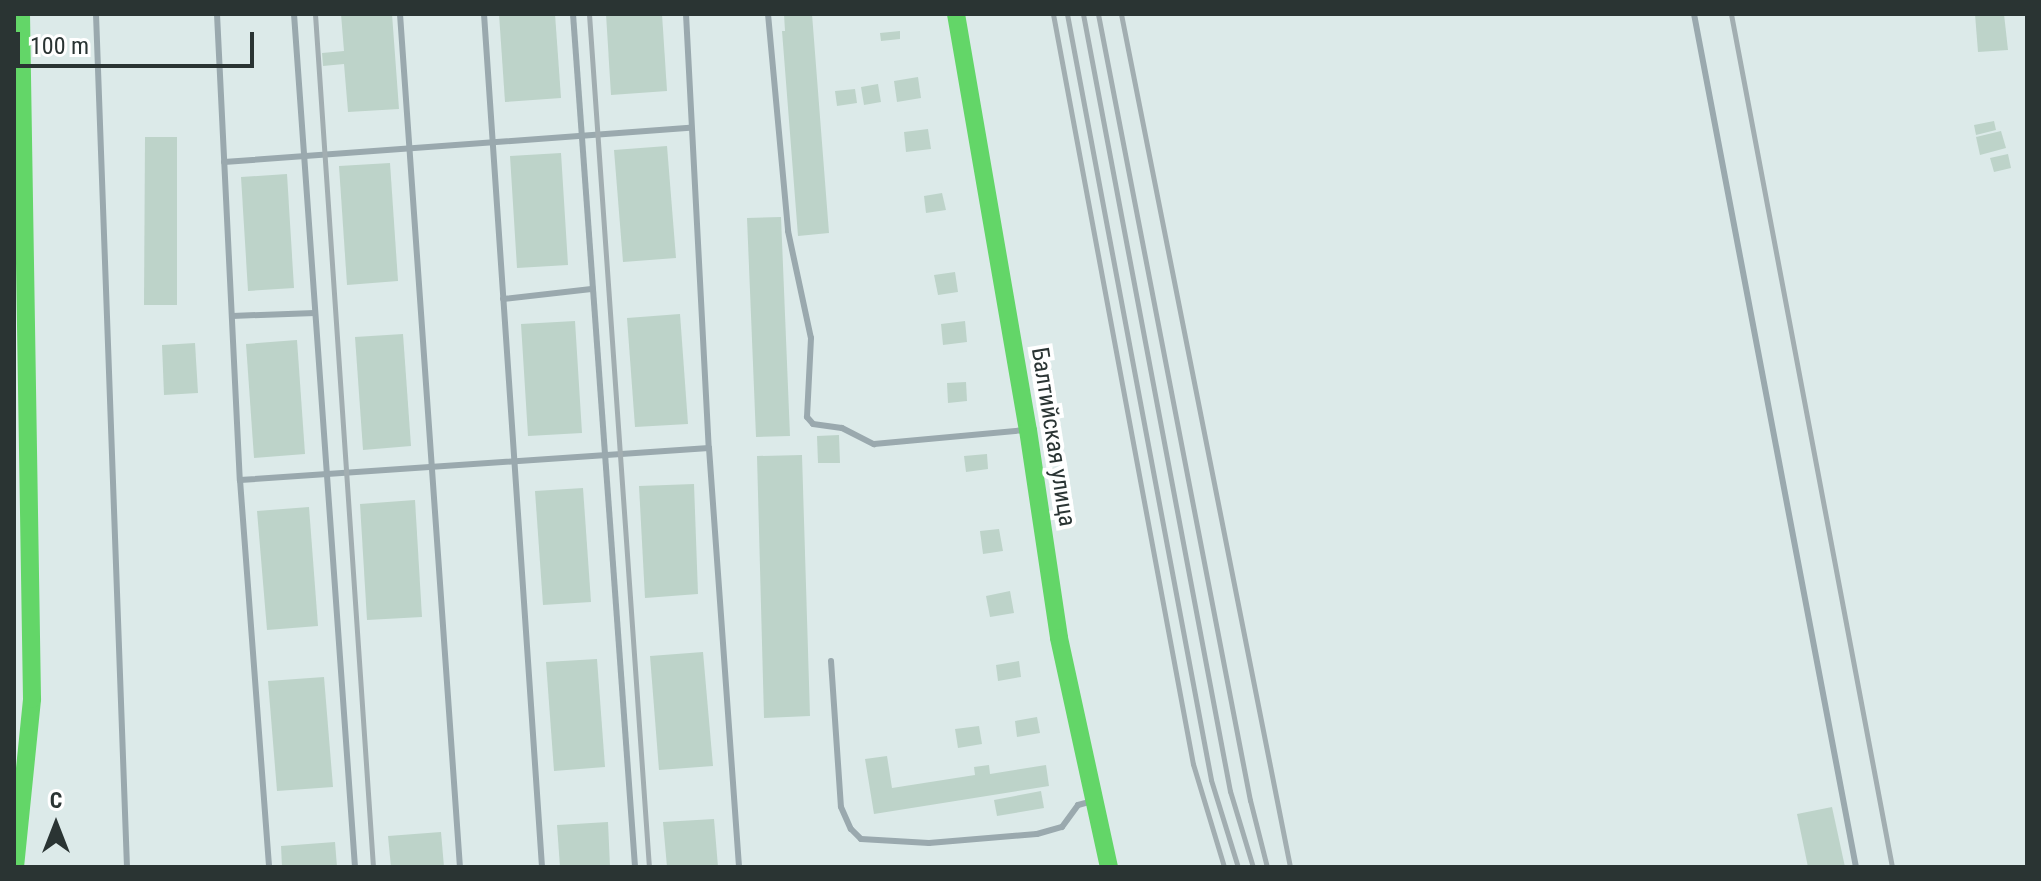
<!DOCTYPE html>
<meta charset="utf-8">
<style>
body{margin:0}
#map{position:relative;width:2041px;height:881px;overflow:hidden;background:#dceae9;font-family:"Roboto Condensed",sans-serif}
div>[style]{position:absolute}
.building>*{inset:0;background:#bdd3c9}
.lane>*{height:6px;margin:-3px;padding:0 3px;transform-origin:3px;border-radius:3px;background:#9aa9ae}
.fast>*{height:18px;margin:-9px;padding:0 9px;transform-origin:9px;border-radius:9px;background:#63d668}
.rail>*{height:5px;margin:-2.5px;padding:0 2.5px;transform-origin:2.5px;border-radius:2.5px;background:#a2aeb1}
span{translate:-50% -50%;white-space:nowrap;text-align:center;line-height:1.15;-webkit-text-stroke:8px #fff;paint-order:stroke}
.street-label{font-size:24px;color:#2a3433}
.frame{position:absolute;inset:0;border:16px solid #2a3433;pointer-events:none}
.north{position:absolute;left:16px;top:785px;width:80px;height:80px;-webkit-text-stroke:6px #fff;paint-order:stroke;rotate:0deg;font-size:22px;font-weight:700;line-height:32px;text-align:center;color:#2a3433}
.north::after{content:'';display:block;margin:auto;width:28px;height:36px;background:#2a3433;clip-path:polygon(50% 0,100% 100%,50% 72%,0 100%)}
.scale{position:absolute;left:16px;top:32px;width:238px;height:36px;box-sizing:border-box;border:4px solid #2a3433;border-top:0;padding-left:10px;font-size:24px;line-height:28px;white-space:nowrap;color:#2a3433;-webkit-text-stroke:6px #fff;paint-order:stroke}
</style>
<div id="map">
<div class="building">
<i style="clip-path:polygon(341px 14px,392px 14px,399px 109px,348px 112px,344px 64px,323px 66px,322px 53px,344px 51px)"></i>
<i style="clip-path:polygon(499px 14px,555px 14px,561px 98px,505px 102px)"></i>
<i style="clip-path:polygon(606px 14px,662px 14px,667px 91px,611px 95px)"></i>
<i style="clip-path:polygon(784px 14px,812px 14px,829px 233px,798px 236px,782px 31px,785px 31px)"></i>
<i style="clip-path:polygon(1975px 14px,2004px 14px,2008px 50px,1978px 52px)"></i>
<i style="clip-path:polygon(900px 31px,900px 39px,881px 41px,880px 33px)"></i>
<i style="clip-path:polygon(918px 77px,921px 98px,897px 102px,894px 81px)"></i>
<i style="clip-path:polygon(878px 84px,881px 102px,864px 105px,861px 87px)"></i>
<i style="clip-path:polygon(855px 89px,857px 103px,837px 106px,835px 91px)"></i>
<i style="clip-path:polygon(1994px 121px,1996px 130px,1976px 135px,1974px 125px)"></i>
<i style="clip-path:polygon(928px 129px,931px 149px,906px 152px,904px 132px)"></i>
<i style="clip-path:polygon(2001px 131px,2006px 148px,1980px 155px,1976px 137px)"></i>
<i style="clip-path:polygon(145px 137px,177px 137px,177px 305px,144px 305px)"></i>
<i style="clip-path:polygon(667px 146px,676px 258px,623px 262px,614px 150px)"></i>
<i style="clip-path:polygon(561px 153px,568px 265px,517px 268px,510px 156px)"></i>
<i style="clip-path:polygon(2008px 154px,2011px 168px,1994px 172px,1990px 158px)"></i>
<i style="clip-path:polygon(390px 163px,398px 281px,347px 285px,339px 166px)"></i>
<i style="clip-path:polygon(287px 174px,294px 288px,248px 291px,241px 177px)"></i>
<i style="clip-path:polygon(942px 193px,946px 210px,926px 213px,924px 196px)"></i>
<i style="clip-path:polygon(781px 217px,790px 436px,756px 437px,747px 218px)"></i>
<i style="clip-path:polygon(955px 272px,958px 292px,938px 295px,934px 275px)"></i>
<i style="clip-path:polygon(680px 314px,688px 424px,635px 427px,627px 318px)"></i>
<i style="clip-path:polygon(575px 321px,582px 433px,528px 436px,521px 324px)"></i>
<i style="clip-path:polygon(965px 321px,967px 342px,943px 345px,941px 324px)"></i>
<i style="clip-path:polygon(403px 334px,411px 446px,363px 450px,355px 337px)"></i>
<i style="clip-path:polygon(297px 340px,305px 454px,254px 458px,246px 344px)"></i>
<i style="clip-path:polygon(195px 343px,198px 393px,164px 395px,162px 345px)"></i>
<i style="clip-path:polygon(966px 382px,967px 401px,948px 403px,947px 383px)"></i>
<i style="clip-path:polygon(839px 435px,840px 463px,818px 463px,817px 436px)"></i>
<i style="clip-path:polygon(987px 454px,988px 469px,966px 472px,964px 456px)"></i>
<i style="clip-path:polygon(802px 455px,810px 716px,764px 718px,757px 456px)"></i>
<i style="clip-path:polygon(694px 484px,698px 594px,645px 598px,639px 486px)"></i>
<i style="clip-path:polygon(583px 488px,591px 602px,543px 605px,535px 491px)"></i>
<i style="clip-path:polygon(415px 500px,422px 617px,367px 620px,360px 504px)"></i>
<i style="clip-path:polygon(309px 507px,318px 626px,267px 630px,257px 511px)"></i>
<i style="clip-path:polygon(999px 529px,1003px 551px,983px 554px,980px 531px)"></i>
<i style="clip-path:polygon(1010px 591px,1014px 613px,990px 617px,986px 596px)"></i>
<i style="clip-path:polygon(703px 652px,713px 766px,659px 770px,650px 656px)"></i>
<i style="clip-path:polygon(597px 659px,605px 767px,554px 771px,546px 662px)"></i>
<i style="clip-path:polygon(1019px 661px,1021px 677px,998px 681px,996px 665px)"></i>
<i style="clip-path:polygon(324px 677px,333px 787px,277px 791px,268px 681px)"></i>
<i style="clip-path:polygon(1037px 717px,1040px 733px,1017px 737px,1015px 721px)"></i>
<i style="clip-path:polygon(979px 726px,982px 744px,958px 748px,955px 729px)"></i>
<i style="clip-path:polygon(887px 756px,892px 788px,975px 775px,974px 767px,989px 765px,990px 774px,1046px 765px,1049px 786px,874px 814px,865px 759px)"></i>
<i style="clip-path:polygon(1041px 791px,1044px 808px,997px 816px,994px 800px)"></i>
<i style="clip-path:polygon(1832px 807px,1845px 867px,1808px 867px,1797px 814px)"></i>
<i style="clip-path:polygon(714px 819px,718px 867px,667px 867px,663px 822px)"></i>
<i style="clip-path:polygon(608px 822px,610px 867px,560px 867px,557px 825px)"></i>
<i style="clip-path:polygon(441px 832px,444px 867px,391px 867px,388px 836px)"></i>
<i style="clip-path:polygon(335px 842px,337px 867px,282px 867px,281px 846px)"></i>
</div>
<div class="lane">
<i style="left:96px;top:14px;width:854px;rotate:87.92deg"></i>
<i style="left:217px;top:14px;width:467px;rotate:87.2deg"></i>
<i style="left:240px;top:480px;width:388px;rotate:85.7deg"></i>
<i style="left:294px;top:14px;width:855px;rotate:85.91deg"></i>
<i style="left:400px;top:14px;width:855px;rotate:85.98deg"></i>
<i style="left:484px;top:14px;width:855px;rotate:86.11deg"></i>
<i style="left:573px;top:14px;width:855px;rotate:85.84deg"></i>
<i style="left:686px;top:14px;width:435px;rotate:87deg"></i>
<i style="left:709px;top:448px;width:420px;rotate:85.9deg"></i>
<i style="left:768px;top:14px;width:218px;rotate:84.7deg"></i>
<i style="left:788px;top:231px;width:109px;rotate:77.9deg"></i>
<i style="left:811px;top:338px;width:79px;rotate:92.9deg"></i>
<i style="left:807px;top:417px;width:9px;rotate:49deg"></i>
<i style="left:813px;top:424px;width:29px;rotate:8deg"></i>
<i style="left:842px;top:428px;width:36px;rotate:27deg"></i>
<i style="left:874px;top:444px;width:152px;rotate:-5.3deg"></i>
<i style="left:1694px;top:14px;width:868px;rotate:79.25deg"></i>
<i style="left:224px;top:162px;width:467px;rotate:-4.2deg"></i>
<i style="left:503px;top:299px;width:89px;rotate:-6.5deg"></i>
<i style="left:232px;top:316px;width:83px;rotate:-2.1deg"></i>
<i style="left:240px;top:480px;width:470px;rotate:-3.9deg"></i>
<i style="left:831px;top:661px;width:146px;rotate:86.1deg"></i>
<i style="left:841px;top:807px;width:24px;rotate:66deg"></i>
<i style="left:851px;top:829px;width:14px;rotate:45deg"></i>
<i style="left:861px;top:839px;width:68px;rotate:3.4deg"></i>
<i style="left:929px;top:843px;width:108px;rotate:-4.8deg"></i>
<i style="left:1037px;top:834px;width:26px;rotate:-16deg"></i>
<i style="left:1062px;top:827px;width:27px;rotate:-54deg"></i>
<i style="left:1078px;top:805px;width:16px;rotate:-15deg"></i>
</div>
<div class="fast">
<i style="left:956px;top:14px;width:422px;rotate:80.2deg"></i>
<i style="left:1028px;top:430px;width:210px;rotate:81.5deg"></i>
<i style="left:1059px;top:638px;width:234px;rotate:77.7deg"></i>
<i style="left:15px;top:867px;width:169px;rotate:-84.2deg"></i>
<i style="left:32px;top:699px;width:685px;rotate:-90.92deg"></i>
</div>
<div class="rail">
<i style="left:315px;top:14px;width:855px;rotate:86.11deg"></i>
<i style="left:589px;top:14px;width:855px;rotate:85.98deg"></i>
<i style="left:1053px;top:14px;width:763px;rotate:79.43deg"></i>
<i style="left:1193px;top:764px;width:108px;rotate:73.2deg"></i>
<i style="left:1067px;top:14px;width:779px;rotate:79.35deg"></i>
<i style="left:1211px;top:780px;width:91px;rotate:72.8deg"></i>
<i style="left:1083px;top:14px;width:791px;rotate:79.29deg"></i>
<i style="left:1230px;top:791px;width:79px;rotate:73.2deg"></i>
<i style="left:1098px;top:14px;width:801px;rotate:79.06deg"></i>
<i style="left:1250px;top:800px;width:69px;rotate:75.8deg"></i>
<i style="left:1121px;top:14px;width:870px;rotate:78.79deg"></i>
<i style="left:1731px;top:14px;width:868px;rotate:79.31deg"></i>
</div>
<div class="street-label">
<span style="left:1053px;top:437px;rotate:81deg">Балтийская улица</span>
</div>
<div class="frame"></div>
<div class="north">С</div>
<div class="scale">100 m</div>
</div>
